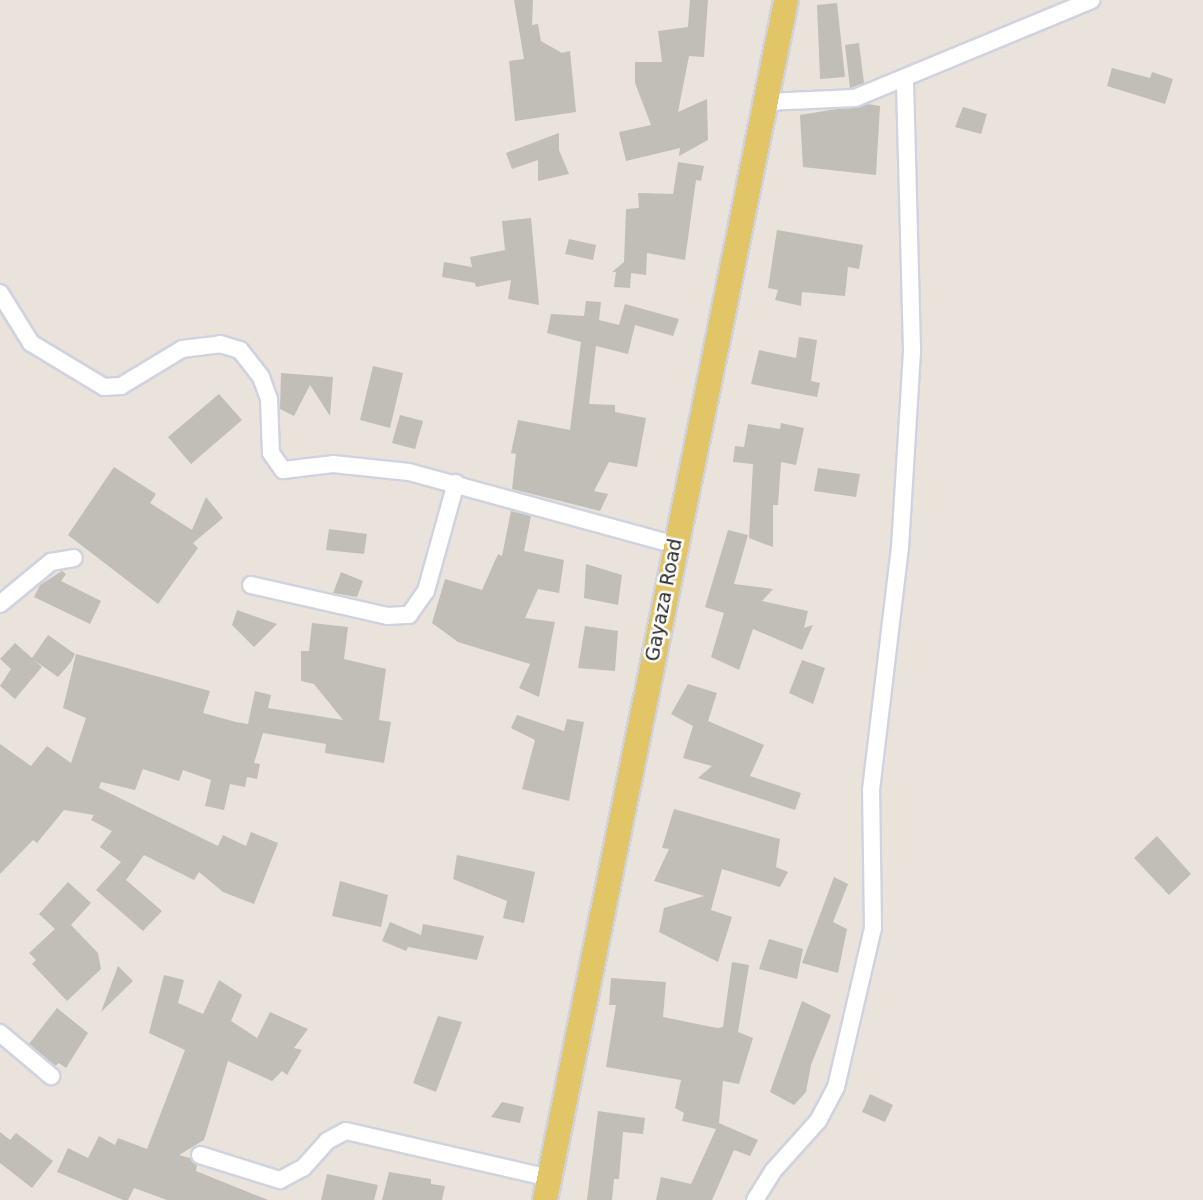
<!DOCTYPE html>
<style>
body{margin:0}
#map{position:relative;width:1203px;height:1200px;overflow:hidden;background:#e9e3db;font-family:"DejaVu Sans",sans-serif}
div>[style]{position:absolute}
.building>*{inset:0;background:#c1bdb7}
.roads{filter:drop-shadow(2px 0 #d0d3df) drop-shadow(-2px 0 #d0d3df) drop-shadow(0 2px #d0d3df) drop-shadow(0 -2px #d0d3df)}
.street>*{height:16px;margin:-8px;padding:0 8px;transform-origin:8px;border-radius:8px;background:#fff}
.primary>*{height:24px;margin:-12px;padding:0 12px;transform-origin:12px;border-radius:12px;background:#e2c567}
span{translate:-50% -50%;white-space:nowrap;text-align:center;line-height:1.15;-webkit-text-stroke:5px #fff;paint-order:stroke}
.street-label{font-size:19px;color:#282828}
</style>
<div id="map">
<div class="building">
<i style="clip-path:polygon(514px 0,533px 0,532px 25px,538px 24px,541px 41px,562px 53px,570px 51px,576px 112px,515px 121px,509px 61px,524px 59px)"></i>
<i style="clip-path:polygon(690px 0,708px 0,704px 57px,689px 56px,678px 112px,707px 99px,708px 140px,679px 156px,680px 148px,626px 161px,619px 132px,651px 125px,635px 83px,635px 62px,662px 62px,658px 31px,688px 27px)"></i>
<i style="clip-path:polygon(837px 3px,845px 77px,820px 79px,817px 5px)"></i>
<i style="clip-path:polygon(859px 43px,864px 83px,850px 88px,845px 45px)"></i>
<i style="clip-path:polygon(1112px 68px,1150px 78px,1152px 72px,1173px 79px,1165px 104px,1107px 86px)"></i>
<i style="clip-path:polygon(867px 104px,880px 106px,876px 175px,803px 167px,800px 115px)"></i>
<i style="clip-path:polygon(963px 107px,987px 114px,981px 134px,955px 127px)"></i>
<i style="clip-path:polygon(559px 133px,559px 150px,569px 174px,538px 181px,538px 160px,512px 169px,506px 153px)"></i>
<i style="clip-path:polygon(678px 162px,704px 166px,701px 181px,696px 180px,685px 260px,647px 253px,646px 275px,631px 273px,630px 288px,614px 287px,616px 272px,612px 272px,624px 262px,626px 209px,639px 208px,638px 193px,673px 194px)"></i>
<i style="clip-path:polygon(531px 218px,539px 305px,508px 299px,511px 280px,476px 287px,475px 283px,442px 277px,444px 262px,472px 267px,470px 257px,505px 250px,502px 221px)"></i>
<i style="clip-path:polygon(777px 230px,863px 245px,859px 269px,848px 267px,845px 296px,802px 292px,801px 306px,775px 300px,778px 290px,768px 288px)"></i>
<i style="clip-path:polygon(569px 239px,596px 245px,593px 260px,565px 254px)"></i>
<i style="clip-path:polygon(586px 301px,601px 302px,599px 320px,619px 325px,625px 304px,679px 319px,673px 336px,635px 325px,628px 354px,596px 346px,589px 404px,615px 405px,615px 412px,646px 418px,637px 467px,609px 462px,594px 491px,608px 494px,600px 511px,512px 489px,516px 454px,511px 453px,518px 420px,570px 430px,581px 342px,547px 333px,551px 314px,584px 316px)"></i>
<i style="clip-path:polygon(799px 337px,817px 340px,811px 381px,820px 383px,817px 397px,751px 384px,759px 350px,796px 358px)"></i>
<i style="clip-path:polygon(373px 366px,403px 373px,390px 428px,360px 420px)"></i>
<i style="clip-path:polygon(281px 373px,333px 377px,330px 416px,310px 385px,294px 416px,280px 409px)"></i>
<i style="clip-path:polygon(219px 394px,242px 420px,191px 464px,168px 437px)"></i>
<i style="clip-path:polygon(400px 415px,423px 421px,415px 449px,392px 443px)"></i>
<i style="clip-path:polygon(781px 423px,804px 428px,796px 465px,781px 462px,778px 505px,773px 505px,773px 547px,749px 538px,753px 464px,733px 462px,735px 446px,744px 447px,748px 424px,780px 429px)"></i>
<i style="clip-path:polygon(114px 467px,156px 494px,150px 503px,192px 530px,206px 497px,223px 518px,193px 543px,198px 548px,158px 604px,68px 535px)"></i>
<i style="clip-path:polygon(818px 468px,860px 474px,856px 497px,814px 491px)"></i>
<i style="clip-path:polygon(511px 511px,531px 516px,524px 551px,564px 560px,559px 593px,538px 589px,525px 618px,555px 622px,539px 697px,519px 688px,530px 664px,458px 642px,432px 623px,445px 579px,482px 590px,498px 554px,502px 556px)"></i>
<i style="clip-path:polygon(329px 529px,367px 534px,364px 554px,326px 550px)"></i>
<i style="clip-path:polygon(728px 530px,748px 535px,734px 584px,773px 589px,762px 601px,808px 611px,804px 628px,813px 625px,802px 650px,753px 629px,739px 670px,711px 657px,724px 613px,705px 607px)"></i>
<i style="clip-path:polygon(586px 564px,622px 575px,618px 605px,584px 598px)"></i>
<i style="clip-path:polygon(62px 571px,66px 574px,61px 581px,101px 601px,90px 624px,34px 597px,40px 585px)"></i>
<i style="clip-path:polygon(341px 572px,363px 581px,357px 597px,333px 593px)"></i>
<i style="clip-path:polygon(237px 610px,277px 624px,254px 647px,232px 625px)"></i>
<i style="clip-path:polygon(312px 623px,348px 627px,344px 659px,386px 669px,379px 720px,391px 722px,384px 763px,325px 753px,326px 744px,263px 733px,254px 763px,260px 764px,257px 779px,247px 777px,245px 787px,230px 784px,224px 810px,205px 806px,211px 780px,183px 770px,179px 781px,143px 769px,135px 790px,101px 782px,99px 788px,218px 846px,223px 835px,246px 846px,251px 832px,278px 843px,254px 904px,223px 892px,199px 872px,194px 880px,144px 855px,126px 880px,162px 911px,143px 931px,96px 890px,121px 862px,100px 847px,112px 831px,91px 820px,94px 815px,64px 810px,37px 843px,33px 840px,0 874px,0 744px,31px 766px,47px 746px,71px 763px,86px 718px,63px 708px,76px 654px,210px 691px,203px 713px,236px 722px,248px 724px,255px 691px,271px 695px,268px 708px,343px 720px,314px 684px,301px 681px,301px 651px,309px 651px)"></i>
<i style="clip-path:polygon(585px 626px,618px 631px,615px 671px,578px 668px)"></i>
<i style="clip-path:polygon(48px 635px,75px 654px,71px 662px,58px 677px,34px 660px,42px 667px,15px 699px,0 686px,11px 669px,0 659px,15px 643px,32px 658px)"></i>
<i style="clip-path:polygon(802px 660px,825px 668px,813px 704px,789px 693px)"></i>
<i style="clip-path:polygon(688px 684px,717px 693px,708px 721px,764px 745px,750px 776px,801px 793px,795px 810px,698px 778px,712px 766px,683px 758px,693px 726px,671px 714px)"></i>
<i style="clip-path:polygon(517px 715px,564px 731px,567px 719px,584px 722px,569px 801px,522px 789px,535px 740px,511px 728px)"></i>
<i style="clip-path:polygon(674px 809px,780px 839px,776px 867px,788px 872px,780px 887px,722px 869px,711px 910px,732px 917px,718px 962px,659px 932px,664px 908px,704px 896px,654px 881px,669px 849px,662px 848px)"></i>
<i style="clip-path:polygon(1157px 836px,1191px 874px,1169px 895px,1134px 858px)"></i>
<i style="clip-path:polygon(457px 855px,535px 872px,524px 923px,503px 918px,507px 901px,453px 879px)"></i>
<i style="clip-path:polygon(834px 877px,848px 884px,833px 922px,847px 929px,838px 973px,802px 963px)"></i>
<i style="clip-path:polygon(340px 881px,388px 895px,381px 927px,332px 916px)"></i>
<i style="clip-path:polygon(68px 882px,91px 903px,71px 925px,98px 953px,101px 969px,67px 1001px,32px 964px,36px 960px,29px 953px,55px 929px,39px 914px)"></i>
<i style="clip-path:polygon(390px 922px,421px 935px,423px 924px,484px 936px,477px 960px,408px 947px,406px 951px,382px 941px)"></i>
<i style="clip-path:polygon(769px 939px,803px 949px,797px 979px,759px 969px)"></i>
<i style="clip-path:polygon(732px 962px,749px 965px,738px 1032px,753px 1038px,739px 1084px,723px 1081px,719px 1123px,758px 1140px,750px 1156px,734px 1150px,712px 1200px,656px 1200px,661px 1177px,691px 1184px,716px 1129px,682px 1121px,684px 1113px,675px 1108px,681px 1080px,606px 1067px,616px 1005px,609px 1005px,611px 978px,666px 982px,663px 1017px,717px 1028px,723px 1027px)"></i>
<i style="clip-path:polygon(118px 966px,133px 981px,101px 1012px)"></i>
<i style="clip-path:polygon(164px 975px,184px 980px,178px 1003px,203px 1014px,219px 980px,242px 995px,231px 1021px,257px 1038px,270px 1012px,308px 1029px,294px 1048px,302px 1050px,287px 1075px,282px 1071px,272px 1081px,228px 1061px,204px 1140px,179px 1155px,190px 1158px,197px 1165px,196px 1171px,268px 1200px,167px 1200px,134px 1188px,128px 1200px,123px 1200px,57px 1172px,68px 1148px,88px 1158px,99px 1136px,115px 1145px,118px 1138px,147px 1149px,185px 1050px,149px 1033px)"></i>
<i style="clip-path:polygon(802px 1001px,831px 1015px,811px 1065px,806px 1092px,794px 1105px,770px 1092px)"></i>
<i style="clip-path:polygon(57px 1008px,88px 1033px,66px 1068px,59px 1063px,55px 1066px,29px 1044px)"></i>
<i style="clip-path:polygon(438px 1016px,462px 1022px,436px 1092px,413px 1083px)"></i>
<i style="clip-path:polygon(870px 1094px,893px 1105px,885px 1122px,862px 1112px)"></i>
<i style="clip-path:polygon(502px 1102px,524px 1107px,520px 1123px,491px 1117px)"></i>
<i style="clip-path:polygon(598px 1111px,645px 1118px,643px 1134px,623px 1132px,619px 1179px,614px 1179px,612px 1200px,587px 1200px)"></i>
<i style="clip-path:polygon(0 1132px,10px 1140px,16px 1133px,53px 1161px,32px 1188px,0 1163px)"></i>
<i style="clip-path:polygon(389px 1172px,431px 1179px,431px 1184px,445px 1186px,442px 1200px,382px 1200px)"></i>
<i style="clip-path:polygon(327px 1174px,378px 1185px,374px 1200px,321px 1200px)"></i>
</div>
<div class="roads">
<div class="street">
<i style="left:766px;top:102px;width:89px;rotate:-2.6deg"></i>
<i style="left:855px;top:98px;width:256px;rotate:-22.5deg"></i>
<i style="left:0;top:293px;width:59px;rotate:58.2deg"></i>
<i style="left:31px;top:343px;width:85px;rotate:31.1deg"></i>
<i style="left:104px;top:387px;width:17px;rotate:-3deg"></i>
<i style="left:121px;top:386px;width:71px;rotate:-31.2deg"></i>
<i style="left:182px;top:349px;width:38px;rotate:-7deg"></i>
<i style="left:220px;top:344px;width:21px;rotate:17deg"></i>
<i style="left:240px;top:350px;width:34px;rotate:52deg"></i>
<i style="left:261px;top:377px;width:23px;rotate:70deg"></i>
<i style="left:269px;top:399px;width:54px;rotate:87.9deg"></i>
<i style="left:271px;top:453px;width:21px;rotate:55deg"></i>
<i style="left:283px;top:470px;width:50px;rotate:-6.8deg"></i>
<i style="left:333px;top:464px;width:76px;rotate:6deg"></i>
<i style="left:409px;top:472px;width:276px;rotate:15.3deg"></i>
<i style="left:251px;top:585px;width:139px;rotate:12.8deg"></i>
<i style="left:387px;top:616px;width:22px;rotate:-3deg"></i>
<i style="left:409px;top:615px;width:29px;rotate:-55deg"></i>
<i style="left:426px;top:591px;width:112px;rotate:-74.5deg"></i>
<i style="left:0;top:604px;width:66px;rotate:-39.5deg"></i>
<i style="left:51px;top:562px;width:23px;rotate:-10deg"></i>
<i style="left:0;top:1033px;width:67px;rotate:40.1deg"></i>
<i style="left:200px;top:1155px;width:84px;rotate:17.4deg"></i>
<i style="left:280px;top:1180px;width:26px;rotate:-28deg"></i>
<i style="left:303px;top:1168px;width:36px;rotate:-48deg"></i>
<i style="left:327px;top:1141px;width:21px;rotate:-28deg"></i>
<i style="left:346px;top:1131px;width:208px;rotate:13deg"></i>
<i style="left:755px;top:1200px;width:34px;rotate:-58deg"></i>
<i style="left:773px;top:1171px;width:67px;rotate:-48deg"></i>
<i style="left:818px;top:1121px;width:38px;rotate:-62deg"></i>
<i style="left:836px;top:1087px;width:163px;rotate:-76.9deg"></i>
<i style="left:873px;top:928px;width:138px;rotate:-90.8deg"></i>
<i style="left:871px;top:790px;width:244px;rotate:-83.2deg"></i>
<i style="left:900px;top:548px;width:199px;rotate:-86.5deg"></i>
<i style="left:912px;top:349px;width:269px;rotate:-91.5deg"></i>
</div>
<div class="primary">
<i style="left:545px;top:1200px;width:1224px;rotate:-78.64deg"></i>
</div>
</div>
<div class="street-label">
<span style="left:664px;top:600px;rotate:-79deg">Gayaza Road</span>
</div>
</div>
